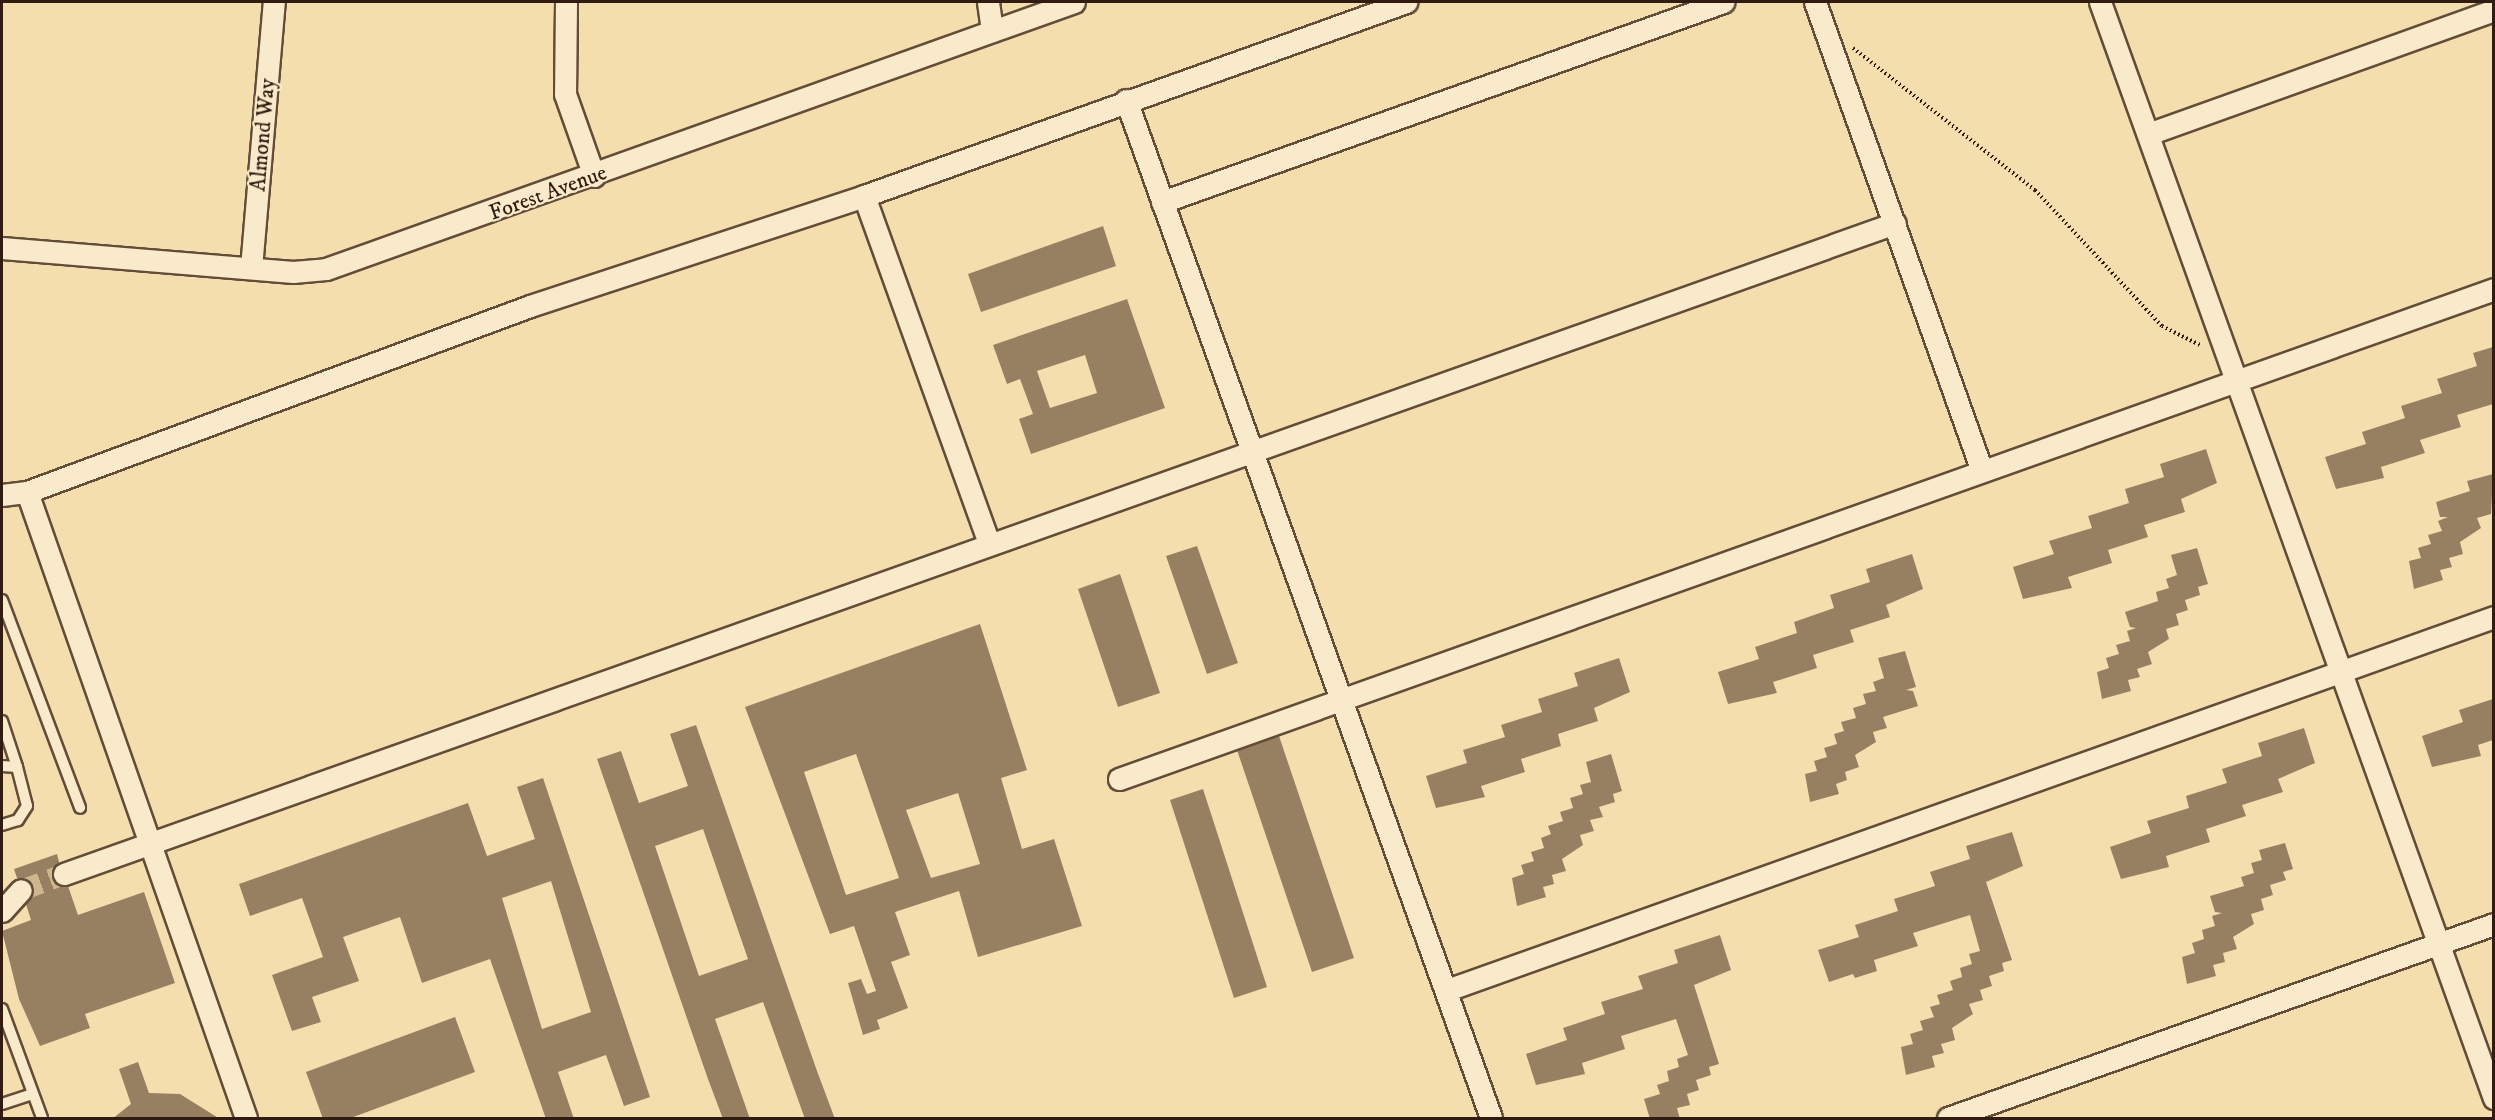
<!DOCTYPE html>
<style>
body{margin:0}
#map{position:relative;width:2495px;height:1120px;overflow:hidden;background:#f5deae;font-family:"IM FELL DW Pica",serif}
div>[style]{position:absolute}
.building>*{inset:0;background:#978062}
.minor-tunnel>*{height:21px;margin-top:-10.5px;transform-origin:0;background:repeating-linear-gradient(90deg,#ceb78e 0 21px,transparent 0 31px)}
.path>*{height:4px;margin-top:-2px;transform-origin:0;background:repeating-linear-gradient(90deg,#321b10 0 1.5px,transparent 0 4.5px)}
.roads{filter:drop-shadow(2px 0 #634c38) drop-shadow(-2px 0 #634c38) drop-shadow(0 2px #634c38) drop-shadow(0 -2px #634c38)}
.service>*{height:10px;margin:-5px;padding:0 5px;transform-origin:5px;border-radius:5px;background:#f8eaca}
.minor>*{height:21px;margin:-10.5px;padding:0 10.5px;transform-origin:10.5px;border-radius:10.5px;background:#f8eaca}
span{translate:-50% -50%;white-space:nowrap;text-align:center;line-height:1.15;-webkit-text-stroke:4.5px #f8eaca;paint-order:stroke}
.street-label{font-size:22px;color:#321b10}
.frame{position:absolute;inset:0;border:3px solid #321b10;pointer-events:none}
</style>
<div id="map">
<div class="building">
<i style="clip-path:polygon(1103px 226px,1116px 266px,981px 312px,968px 274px)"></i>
<i style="clip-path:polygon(evenodd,1127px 299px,1165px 408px,1031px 454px,1019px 419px,1033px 414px,1020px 379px,1007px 384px,993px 345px,1127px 299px,1085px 355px,1097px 393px,1050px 408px,1037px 371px,1085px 355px)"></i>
<i style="clip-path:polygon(2493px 347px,2493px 404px,2457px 415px,2461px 427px,2420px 440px,2425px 453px,2381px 467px,2384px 478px,2336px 489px,2325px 457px,2366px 444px,2362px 432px,2405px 418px,2401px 406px,2442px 393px,2437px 379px,2477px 366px,2473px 353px)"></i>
<i style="clip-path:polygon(2206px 449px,2217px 483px,2181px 499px,2185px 512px,2144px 525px,2148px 537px,2108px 550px,2112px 563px,2068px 577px,2072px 588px,2023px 599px,2013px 567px,2054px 554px,2049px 541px,2092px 528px,2088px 516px,2129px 503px,2125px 489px,2164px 477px,2160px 464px)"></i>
<i style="clip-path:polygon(2493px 474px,2491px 514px,2477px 518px,2481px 528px,2460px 542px,2463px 554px,2449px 558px,2452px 567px,2440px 570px,2443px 580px,2414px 589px,2409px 561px,2421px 558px,2418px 548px,2431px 544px,2428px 535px,2442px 531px,2438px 521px,2448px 517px,2440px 517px,2436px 502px,2470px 491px,2467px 481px)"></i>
<i style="clip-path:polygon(1197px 546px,1238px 663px,1207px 674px,1166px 556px)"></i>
<i style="clip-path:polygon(2197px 548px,2208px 584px,2198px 587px,2200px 595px,2185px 600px,2188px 610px,2176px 614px,2179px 625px,2166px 629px,2169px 639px,2148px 652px,2152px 664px,2137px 669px,2140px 677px,2128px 680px,2131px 691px,2102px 699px,2097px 672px,2109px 668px,2106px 658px,2119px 654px,2116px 645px,2130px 641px,2127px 631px,2136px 628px,2130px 627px,2125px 612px,2158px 601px,2156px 592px,2169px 588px,2166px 579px,2177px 575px,2171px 555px)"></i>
<i style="clip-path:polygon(1912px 554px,1923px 589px,1886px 605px,1890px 617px,1850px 630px,1854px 642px,1813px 655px,1817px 668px,1773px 682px,1777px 693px,1728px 704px,1718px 672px,1759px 659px,1755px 647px,1797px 633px,1794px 622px,1834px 608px,1830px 595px,1870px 582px,1866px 569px)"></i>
<i style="clip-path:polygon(1120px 574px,1160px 693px,1118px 707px,1078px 589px)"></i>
<i style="clip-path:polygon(evenodd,980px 624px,1027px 770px,1001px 778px,1022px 849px,1054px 839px,1082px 926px,978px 957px,959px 891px,895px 912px,910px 955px,891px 962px,908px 1008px,877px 1020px,880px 1029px,863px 1035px,848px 983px,861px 979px,867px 994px,876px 991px,854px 926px,830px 934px,745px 707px,980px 624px,856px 754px,899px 878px,846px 895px,804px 772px,856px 754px,980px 624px,958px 793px,980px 864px,931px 878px,906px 810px,958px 793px)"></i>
<i style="clip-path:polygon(1905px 651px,1916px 687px,1906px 690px,1913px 691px,1918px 706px,1883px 717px,1887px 728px,1873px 732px,1876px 742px,1855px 755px,1859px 767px,1845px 772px,1847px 780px,1836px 784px,1839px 794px,1810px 802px,1805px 774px,1817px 771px,1814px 761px,1827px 757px,1824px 748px,1837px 744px,1834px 734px,1844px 731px,1841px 722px,1856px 718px,1853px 708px,1866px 704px,1863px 694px,1876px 691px,1873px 682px,1884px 678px,1878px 658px)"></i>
<i style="clip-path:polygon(1619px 658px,1630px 692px,1594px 708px,1598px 721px,1558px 734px,1561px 746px,1521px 759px,1525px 772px,1481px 786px,1485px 797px,1436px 808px,1426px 776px,1467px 763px,1463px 750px,1505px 737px,1501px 725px,1542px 712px,1538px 699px,1578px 686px,1574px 673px)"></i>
<i style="clip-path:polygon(2493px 699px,2493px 740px,2478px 745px,2481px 756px,2432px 767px,2422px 736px,2463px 722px,2459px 710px)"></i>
<i style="clip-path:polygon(evenodd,696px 725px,817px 1071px,835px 1119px,805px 1119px,763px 1002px,715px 1019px,750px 1119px,723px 1119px,708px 1079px,597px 759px,621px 751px,639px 803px,688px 786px,670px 734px,696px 725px,703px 829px,748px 959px,699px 976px,655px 846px,703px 829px)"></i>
<i style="clip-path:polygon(2304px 728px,2315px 763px,2278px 779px,2283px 792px,2242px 805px,2246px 816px,2206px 829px,2210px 842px,2166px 856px,2169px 867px,2121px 879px,2110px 847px,2151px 833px,2147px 821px,2189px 808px,2186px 796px,2227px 783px,2222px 769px,2262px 756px,2258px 743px)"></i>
<i style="clip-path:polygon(1279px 736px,1354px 958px,1312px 972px,1237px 750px)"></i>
<i style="clip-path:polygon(1611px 754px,1622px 791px,1613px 794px,1615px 802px,1599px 807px,1603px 817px,1590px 820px,1594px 831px,1580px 835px,1583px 845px,1562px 859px,1566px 871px,1552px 875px,1554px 884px,1543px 887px,1546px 897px,1517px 906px,1512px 878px,1524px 874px,1521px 865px,1534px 861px,1531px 852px,1544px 848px,1541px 838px,1551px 834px,1548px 826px,1563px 821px,1560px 812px,1573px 808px,1570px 798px,1583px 794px,1580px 785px,1591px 782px,1586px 762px)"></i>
<i style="clip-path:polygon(evenodd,543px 778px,650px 1097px,624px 1106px,606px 1055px,558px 1072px,574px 1119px,546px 1119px,490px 959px,422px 983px,400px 917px,343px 937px,359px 981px,312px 997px,321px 1022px,292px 1031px,272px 975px,323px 957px,302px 898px,250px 916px,239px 884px,468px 803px,487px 856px,535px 839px,517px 787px,543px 778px,551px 881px,591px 1012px,542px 1029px,502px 898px,551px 881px)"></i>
<i style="clip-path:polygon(1203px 789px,1267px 987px,1234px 998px,1170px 800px)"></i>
<i style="clip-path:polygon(2012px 832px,2023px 866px,1986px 882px,2012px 960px,2002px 963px,2004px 971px,1989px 976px,1992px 986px,1980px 990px,1983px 1000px,1969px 1004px,1973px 1014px,1952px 1028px,1955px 1040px,1941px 1044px,1944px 1053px,1932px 1056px,1935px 1067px,1906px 1075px,1901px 1047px,1913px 1044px,1910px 1034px,1923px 1030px,1920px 1021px,1934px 1017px,1930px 1007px,1940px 1004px,1937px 995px,1953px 990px,1950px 981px,1962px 977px,1960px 968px,1972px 964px,1969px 954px,1980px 951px,1970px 915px,1913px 933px,1918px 946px,1874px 960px,1877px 971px,1855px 978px,1853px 974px,1829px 982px,1818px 950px,1859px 937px,1855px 925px,1898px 911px,1894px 899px,1935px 886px,1930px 872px,1970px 859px,1966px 846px)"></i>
<i style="clip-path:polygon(2285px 843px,2293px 869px,2283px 872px,2286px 880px,2270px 885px,2273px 895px,2261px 899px,2264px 910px,2251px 914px,2254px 924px,2233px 937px,2237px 949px,2223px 953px,2225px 962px,2213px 965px,2216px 976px,2187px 984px,2182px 957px,2195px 953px,2192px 943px,2204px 939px,2202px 930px,2215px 926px,2212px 916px,2222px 913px,2215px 912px,2210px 896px,2244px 886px,2241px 877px,2254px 873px,2251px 863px,2262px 860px,2259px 850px)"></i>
<i style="clip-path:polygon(57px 854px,59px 862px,52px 878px,68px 886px,78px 915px,144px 892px,175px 983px,85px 1014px,90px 1028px,40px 1046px,19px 999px,2px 931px,31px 920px,26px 904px,33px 886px,17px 878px,14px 869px)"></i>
<i style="clip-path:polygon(1720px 935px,1731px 970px,1694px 985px,1719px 1064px,1709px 1067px,1711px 1075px,1696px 1080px,1699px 1090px,1687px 1094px,1690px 1105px,1677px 1108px,1680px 1119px,1650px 1119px,1644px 1099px,1660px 1094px,1657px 1085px,1669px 1081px,1667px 1071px,1679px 1067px,1677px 1059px,1688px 1055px,1676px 1019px,1621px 1036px,1625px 1049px,1582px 1063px,1585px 1074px,1536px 1085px,1526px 1054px,1567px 1040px,1563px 1028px,1605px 1014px,1601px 1002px,1643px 989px,1638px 976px,1678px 963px,1674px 950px)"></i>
<i style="clip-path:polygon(455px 1017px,475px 1072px,348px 1119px,323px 1119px,306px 1072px)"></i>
<i style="clip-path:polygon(138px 1062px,149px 1093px,180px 1094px,220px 1119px,112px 1119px,131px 1104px,119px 1069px)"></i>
</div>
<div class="minor-tunnel">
<i style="left:21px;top:890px;width:46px;rotate:-20.4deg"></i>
</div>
<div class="path">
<i style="left:1853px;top:48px;width:231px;rotate:38deg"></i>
<i style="left:2035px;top:190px;width:186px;rotate:47deg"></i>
<i style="left:2162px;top:326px;width:45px;rotate:26.6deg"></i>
</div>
<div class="roads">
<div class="service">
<i style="left:2px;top:600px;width:222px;rotate:69.4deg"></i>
<i style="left:2px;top:721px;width:48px;rotate:71.9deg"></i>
<i style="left:2px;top:766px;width:15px;rotate:4deg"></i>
<i style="left:17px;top:767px;width:40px;rotate:75.6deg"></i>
<i style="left:27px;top:806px;width:17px;rotate:123deg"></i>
<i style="left:18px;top:820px;width:17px;rotate:163deg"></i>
<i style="left:2px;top:1009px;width:116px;rotate:69.8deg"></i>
<i style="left:2px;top:1104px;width:32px;rotate:-18deg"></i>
</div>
<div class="minor">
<i style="left:566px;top:2px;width:92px;rotate:90.6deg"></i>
<i style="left:565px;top:94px;width:87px;rotate:70.5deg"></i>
<i style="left:988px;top:2px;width:29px;rotate:82deg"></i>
<i style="left:1815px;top:2px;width:498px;rotate:70.4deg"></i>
<i style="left:2100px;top:2px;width:1165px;rotate:70.23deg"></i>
<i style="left:1126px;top:100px;width:1081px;rotate:70.27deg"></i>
<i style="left:2148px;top:134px;width:368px;rotate:-19.7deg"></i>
<i style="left:864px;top:196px;width:370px;rotate:70.2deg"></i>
<i style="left:1162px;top:202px;width:596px;rotate:-19.62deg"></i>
<i style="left:2px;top:248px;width:292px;rotate:4.7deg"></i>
<i style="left:293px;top:272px;width:33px;rotate:-5deg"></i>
<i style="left:326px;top:269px;width:794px;rotate:-19.64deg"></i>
<i style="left:251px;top:268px;width:267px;rotate:-85.1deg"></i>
<i style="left:27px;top:492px;width:663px;rotate:70.72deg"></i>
<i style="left:2px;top:495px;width:25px;rotate:-7deg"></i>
<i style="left:27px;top:492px;width:536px;rotate:-20.29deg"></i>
<i style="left:530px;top:306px;width:352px;rotate:-18.2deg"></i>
<i style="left:864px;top:196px;width:576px;rotate:-19.69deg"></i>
<i style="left:1119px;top:779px;width:1460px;rotate:-19.61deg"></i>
<i style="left:64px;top:874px;width:1943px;rotate:-19.57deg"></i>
<i style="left:2px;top:911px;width:28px;rotate:-48deg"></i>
<i style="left:1447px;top:990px;width:1111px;rotate:-19.61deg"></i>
<i style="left:1948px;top:1118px;width:579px;rotate:-19.56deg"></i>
</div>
</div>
<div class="street-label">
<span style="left:263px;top:135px;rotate:-85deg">Almond Way</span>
<span style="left:548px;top:193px;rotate:-20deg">Forest Avenue</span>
</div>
<div class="frame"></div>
</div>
